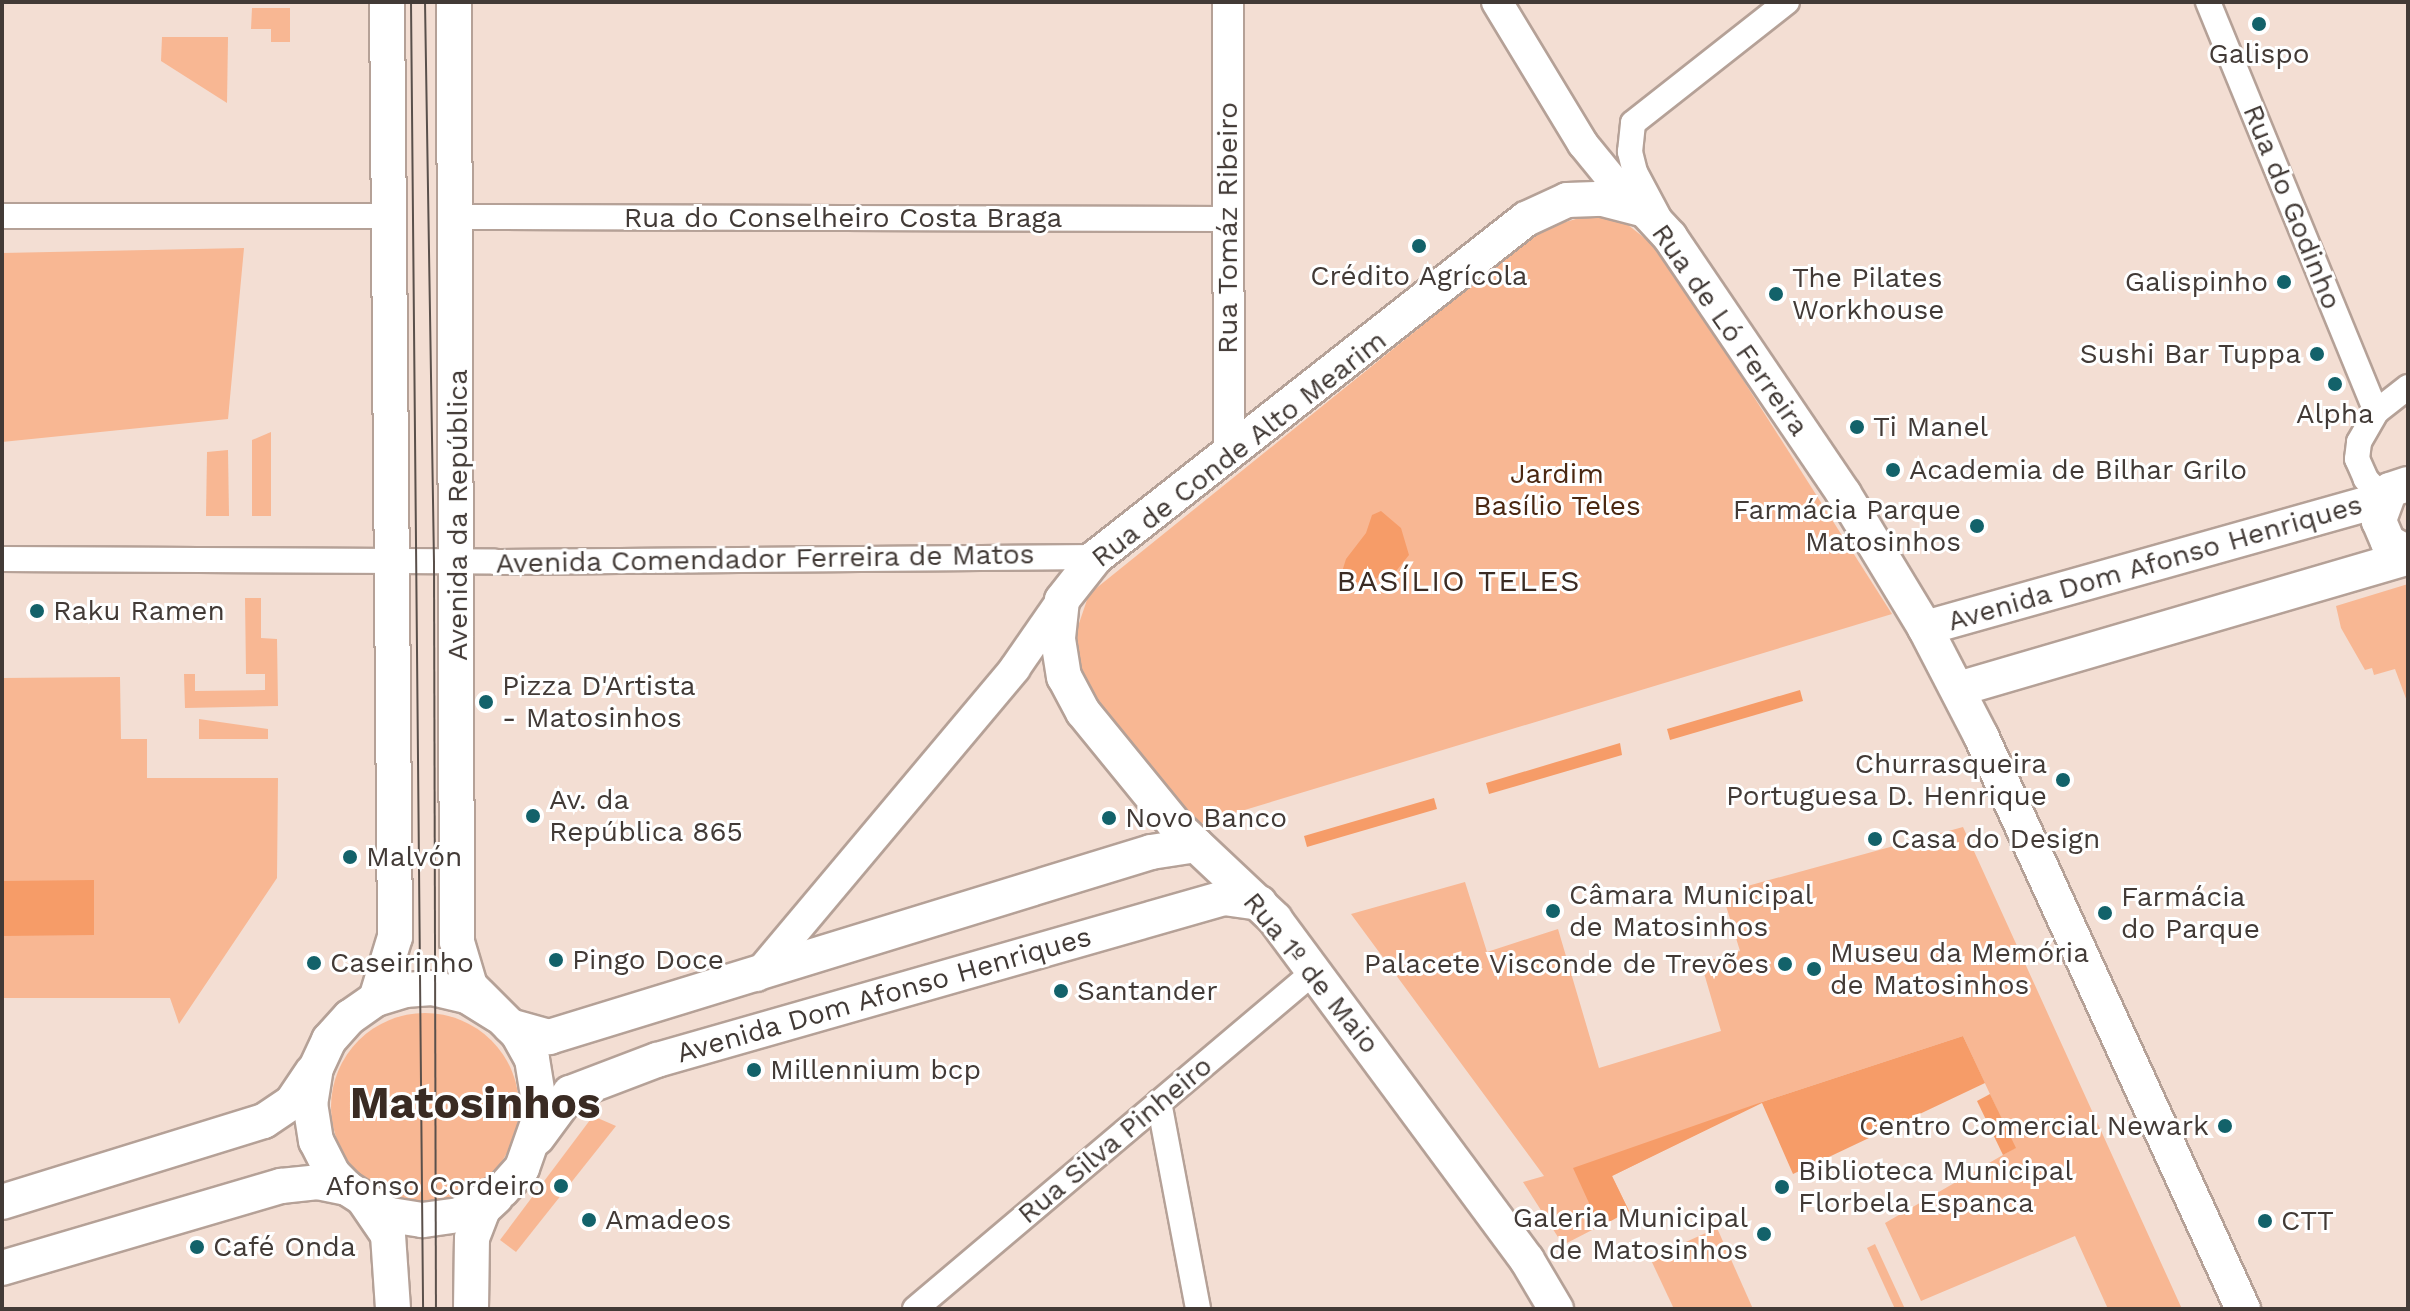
<!DOCTYPE html>
<meta charset="utf-8">
<style>
body{margin:0}
#map{position:relative;width:2410px;height:1311px;overflow:hidden;background:#f3ded3;font-family:"Work Sans",sans-serif}
div>[style]{position:absolute}
.green>*{inset:0;background:#f8b793}
.round{border-radius:50%}
.water>*{inset:0;background:#f69c68}
.roads{filter:drop-shadow(2px 0 #b5a197) drop-shadow(-2px 0 #b5a197) drop-shadow(0 2px #b5a197) drop-shadow(0 -2px #b5a197)}
.minor>*{height:24px;margin:-12px;padding:0 12px;transform-origin:12px;border-radius:12px;background:#fff}
.tertiary>*{height:30px;margin:-15px;padding:0 15px;transform-origin:15px;border-radius:15px;background:#fff}
.secondary>*{height:34px;margin:-17px;padding:0 17px;transform-origin:17px;border-radius:17px;background:#fff}
.tram>*{height:2px;margin:-1px;padding:0 1px;transform-origin:1px;border-radius:1px;background:#5a504b}
.dots>*{width:22px;height:22px;translate:-50% -50%;box-sizing:border-box;border:4px solid #fff;border-radius:50%}
span{translate:-50% -50%;white-space:nowrap;text-align:center;line-height:1.15;-webkit-text-stroke:6px #fff;paint-order:stroke}
.poi-label{font-size:28px;color:#423a36}
.left{translate:0 -50%;text-align:left}
.right{translate:-100% -50%;text-align:right}
.street-label{font-size:28px;color:#423a36}
.park-label{font-size:28px;color:#4a2711}
.neighbourhood-label{font-size:30px;color:#3a2b23;letter-spacing:2px}
.town-label{font-size:44px;color:#3a2b23;font-weight:700}
.frame{position:absolute;inset:0;border:4px solid #423a36;pointer-events:none}
</style>
<div id="map">
<div class="green">
<i style="clip-path:polygon(252px 8px,290px 8px,290px 42px,271px 42px,271px 29px,251px 29px)"></i>
<i style="clip-path:polygon(162px 37px,228px 37px,227px 103px,161px 61px)"></i>
<i style="clip-path:polygon(1586px 216px,1623px 221px,1661px 251px,1892px 614px,1195px 825px,1083px 687px,1073px 641px,1089px 594px,1542px 229px)"></i>
<i style="clip-path:polygon(244px 248px,228px 419px,2px 442px,2px 253px)"></i>
<i style="clip-path:polygon(271px 432px,271px 516px,252px 516px,252px 440px)"></i>
<i style="clip-path:polygon(228px 450px,229px 516px,206px 516px,207px 452px)"></i>
<i style="clip-path:polygon(2408px 584px,2408px 704px,2395px 669px,2374px 675px,2372px 668px,2365px 670px,2341px 628px,2336px 606px)"></i>
<i style="clip-path:polygon(245px 598px,261px 598px,261px 638px,277px 639px,278px 706px,185px 708px,184px 674px,195px 674px,195px 691px,265px 690px,265px 674px,246px 674px)"></i>
<i style="clip-path:polygon(120px 677px,121px 739px,147px 739px,147px 778px,278px 778px,277px 878px,179px 1024px,170px 998px,2px 998px,2px 678px)"></i>
<i style="clip-path:polygon(199px 719px,268px 729px,268px 739px,199px 739px)"></i>
<i style="clip-path:polygon(1963px 827px,2182px 1309px,2108px 1309px,2075px 1236px,1921px 1301px,1885px 1223px,2015px 1148px,1963px 1036px,1762px 1102px,1612px 1176px,1629px 1211px,1563px 1245px,1523px 1182px,1544px 1176px,1351px 914px,1465px 882px,1487px 952px,1558px 929px,1599px 1068px,1721px 1031px,1701px 963px,1740px 951px,1722px 893px)"></i>
<i class="round" style="left:331px;top:1013px;width:188px;height:188px"></i>
<i style="clip-path:polygon(593px 1116px,616px 1126px,516px 1252px,500px 1240px)"></i>
<i style="clip-path:polygon(1717px 1228px,1753px 1309px,1674px 1309px,1650px 1258px)"></i>
<i style="clip-path:polygon(1875px 1244px,1905px 1309px,1895px 1309px,1867px 1248px)"></i>
</div>
<div class="water">
<i style="clip-path:polygon(1381px 511px,1401px 528px,1409px 555px,1393px 575px,1349px 584px,1341px 575px,1346px 559px,1366px 533px,1372px 515px)"></i>
<i style="clip-path:polygon(1800px 690px,1803px 701px,1670px 740px,1667px 729px)"></i>
<i style="clip-path:polygon(1620px 743px,1622px 755px,1489px 794px,1486px 783px)"></i>
<i style="clip-path:polygon(1434px 798px,1437px 809px,1307px 847px,1304px 836px)"></i>
<i style="clip-path:polygon(94px 880px,94px 935px,2px 936px,2px 881px)"></i>
<i style="clip-path:polygon(1963px 1036px,1985px 1083px,1793px 1174px,1762px 1103px,1612px 1176px,1629px 1211px,1600px 1227px,1573px 1168px,1762px 1102px)"></i>
<i style="clip-path:polygon(1990px 1094px,2016px 1148px,2003px 1155px,1977px 1101px)"></i>
</div>
<div class="roads">
<div class="minor">
<i style="left:2208px;top:2px;width:443px;rotate:67.7deg"></i>
<i style="left:2px;top:216px;width:388px"></i>
<i style="left:458px;top:217px;width:770px;rotate:0.15deg"></i>
<i style="left:1661px;top:221px;width:55px;rotate:-118deg"></i>
<i style="left:1635px;top:172px;width:21px;rotate:-104deg"></i>
<i style="left:1630px;top:152px;width:29px;rotate:-84deg"></i>
<i style="left:1633px;top:123px;width:196px;rotate:-38.2deg"></i>
<i style="left:2385px;top:499px;width:28px;rotate:-134deg"></i>
<i style="left:2366px;top:479px;width:22px;rotate:-114deg"></i>
<i style="left:2357px;top:459px;width:17px;rotate:-83deg"></i>
<i style="left:2359px;top:442px;width:34px;rotate:-60deg"></i>
<i style="left:2376px;top:412px;width:41px;rotate:-38deg"></i>
<i style="left:2px;top:559px;width:493px;rotate:0.3deg"></i>
<i style="left:495px;top:562px;width:601px;rotate:-0.48deg"></i>
<i style="left:1159px;top:1102px;width:211px;rotate:79.3deg"></i>
<i style="left:915px;top:1309px;width:524px;rotate:-40.2deg"></i>
</div>
<div class="tertiary">
<i style="left:1228px;top:2px;width:451px;rotate:89.9deg"></i>
<i style="left:1497px;top:2px;width:166px;rotate:58.8deg"></i>
<i style="left:1583px;top:144px;width:77px;rotate:50.8deg"></i>
<i style="left:757px;top:976px;width:402px;rotate:-50deg"></i>
<i style="left:1015px;top:668px;width:83px;rotate:-55.3deg"></i>
</div>
<div class="secondary">
<i style="left:454px;top:2px;width:940px;rotate:89.82deg"></i>
<i style="left:457px;top:942px;width:46px;rotate:73.5deg"></i>
<i style="left:470px;top:986px;width:68px;rotate:45deg"></i>
<i style="left:518px;top:1034px;width:29px;rotate:61deg"></i>
<i style="left:532px;top:1059px;width:56px;rotate:80.7deg"></i>
<i style="left:541px;top:1114px;width:57px;rotate:109.4deg"></i>
<i style="left:522px;top:1168px;width:30px;rotate:132deg"></i>
<i style="left:502px;top:1190px;width:50px;rotate:149.8deg"></i>
<i style="left:459px;top:1215px;width:37px;rotate:172deg"></i>
<i style="left:422px;top:1220px;width:33px;rotate:-171deg"></i>
<i style="left:389px;top:1215px;width:50px;rotate:-147.3deg"></i>
<i style="left:347px;top:1188px;width:20px;rotate:-135deg"></i>
<i style="left:333px;top:1174px;width:37px;rotate:-117deg"></i>
<i style="left:316px;top:1141px;width:36px;rotate:-99deg"></i>
<i style="left:310px;top:1105px;width:37px;rotate:-81deg"></i>
<i style="left:316px;top:1068px;width:31px;rotate:-65deg"></i>
<i style="left:329px;top:1040px;width:31px;rotate:-48deg"></i>
<i style="left:350px;top:1017px;width:32px;rotate:-35deg"></i>
<i style="left:376px;top:999px;width:30px;rotate:-17deg"></i>
<i style="left:405px;top:990px;width:27px;rotate:-4deg"></i>
<i style="left:432px;top:988px;width:36px;rotate:13deg"></i>
<i style="left:467px;top:996px;width:36px;rotate:32deg"></i>
<i style="left:2408px;top:484px;width:19px;rotate:162deg"></i>
<i style="left:2390px;top:490px;width:33px;rotate:110deg"></i>
<i style="left:2379px;top:521px;width:23px;rotate:67deg"></i>
<i style="left:2388px;top:542px;width:23px;rotate:29deg"></i>
<i style="left:1925px;top:628px;width:478px;rotate:-15.7deg"></i>
<i style="left:1958px;top:689px;width:469px;rotate:-16.3deg"></i>
<i style="left:376px;top:999px;width:65px;rotate:-73deg"></i>
<i style="left:395px;top:937px;width:935px;rotate:-90.49deg"></i>
<i style="left:510px;top:1026px;width:41px;rotate:15.8deg"></i>
<i style="left:549px;top:1037px;width:630px;rotate:-17.08deg"></i>
<i style="left:1151px;top:852px;width:46px;rotate:-8.8deg"></i>
<i style="left:537px;top:1138px;width:56px;rotate:-53.7deg"></i>
<i style="left:570px;top:1093px;width:93px;rotate:-20.8deg"></i>
<i style="left:657px;top:1060px;width:590px;rotate:-15.95deg"></i>
<i style="left:1224px;top:898px;width:36px;rotate:8deg"></i>
<i style="left:364px;top:1200px;width:42px;rotate:55.6deg"></i>
<i style="left:388px;top:1235px;width:74px;rotate:86.1deg"></i>
<i style="left:2px;top:1202px;width:274px;rotate:-17.2deg"></i>
<i style="left:264px;top:1121px;width:34px;rotate:-34deg"></i>
<i style="left:292px;top:1102px;width:37px;rotate:-56deg"></i>
<i style="left:2px;top:1268px;width:291px;rotate:-16.4deg"></i>
<i style="left:281px;top:1186px;width:37px;rotate:-6deg"></i>
<i style="left:318px;top:1182px;width:30px;rotate:12deg"></i>
<i style="left:471px;top:1309px;width:71px;rotate:-89.2deg"></i>
<i style="left:472px;top:1238px;width:31px;rotate:-69deg"></i>
<i style="left:483px;top:1209px;width:18px;rotate:-43deg"></i>
<i style="left:1556px;top:1309px;width:57px;rotate:-120.6deg"></i>
<i style="left:1527px;top:1260px;width:424px;rotate:-126.5deg"></i>
<i style="left:1275px;top:919px;width:136px;rotate:-136.8deg"></i>
<i style="left:1176px;top:826px;width:147px;rotate:-129.2deg"></i>
<i style="left:1083px;top:712px;width:40px;rotate:-118deg"></i>
<i style="left:1064px;top:677px;width:39px;rotate:-99deg"></i>
<i style="left:1058px;top:638px;width:38px;rotate:-84deg"></i>
<i style="left:1062px;top:600px;width:55px;rotate:-51.7deg"></i>
<i style="left:1096px;top:557px;width:547px;rotate:-38.17deg"></i>
<i style="left:1526px;top:219px;width:45px;rotate:-24.9deg"></i>
<i style="left:1567px;top:200px;width:36px;rotate:-2deg"></i>
<i style="left:1603px;top:199px;width:43px;rotate:14.7deg"></i>
<i style="left:1645px;top:210px;width:37px;rotate:47deg"></i>
<i style="left:1670px;top:237px;width:310px;rotate:55.9deg"></i>
<i style="left:1844px;top:494px;width:157px;rotate:58.8deg"></i>
<i style="left:1925px;top:628px;width:122px;rotate:62.6deg"></i>
<i style="left:1981px;top:736px;width:630px;rotate:65.43deg"></i>
</div>
</div>
<div class="tram">
<i style="left:411px;top:2px;width:1307px;rotate:89.47deg"></i>
<i style="left:425px;top:2px;width:560px;rotate:89.08deg"></i>
<i style="left:434px;top:562px;width:747px;rotate:89.85deg"></i>
</div>
<div class="dots">
<i style="left:2259px;top:24px;background:#13626a"></i>
<i style="left:1419px;top:246px;background:#13626a"></i>
<i style="left:2284px;top:282px;background:#13626a"></i>
<i style="left:1776px;top:294px;background:#13626a"></i>
<i style="left:2317px;top:354px;background:#13626a"></i>
<i style="left:2335px;top:384px;background:#13626a"></i>
<i style="left:1857px;top:427px;background:#13626a"></i>
<i style="left:1893px;top:470px;background:#13626a"></i>
<i style="left:1977px;top:526px;background:#13626a"></i>
<i style="left:37px;top:611px;background:#13626a"></i>
<i style="left:486px;top:702px;background:#13626a"></i>
<i style="left:2063px;top:780px;background:#13626a"></i>
<i style="left:533px;top:816px;background:#13626a"></i>
<i style="left:1109px;top:818px;background:#13626a"></i>
<i style="left:1875px;top:839px;background:#13626a"></i>
<i style="left:350px;top:857px;background:#13626a"></i>
<i style="left:1553px;top:911px;background:#13626a"></i>
<i style="left:2105px;top:913px;background:#13626a"></i>
<i style="left:556px;top:960px;background:#13626a"></i>
<i style="left:314px;top:963px;background:#13626a"></i>
<i style="left:1785px;top:964px;background:#13626a"></i>
<i style="left:1814px;top:969px;background:#13626a"></i>
<i style="left:1061px;top:991px;background:#13626a"></i>
<i style="left:754px;top:1070px;background:#13626a"></i>
<i style="left:2225px;top:1126px;background:#13626a"></i>
<i style="left:561px;top:1186px;background:#13626a"></i>
<i style="left:1782px;top:1187px;background:#13626a"></i>
<i style="left:589px;top:1220px;background:#13626a"></i>
<i style="left:2265px;top:1221px;background:#13626a"></i>
<i style="left:1764px;top:1234px;background:#13626a"></i>
<i style="left:197px;top:1247px;background:#13626a"></i>
</div>
<div class="poi-label">
<span style="left:2259px;top:54px">Galispo</span>
<span style="left:1419px;top:276px">Crédito Agrícola</span>
<span class="left" style="left:1792px;top:294px">The Pilates<br>Workhouse</span>
<span class="right" style="left:2268px;top:282px">Galispinho</span>
<span class="right" style="left:2301px;top:354px">Sushi Bar Tuppa</span>
<span style="left:2335px;top:414px">Alpha</span>
<span class="left" style="left:1873px;top:427px">Ti Manel</span>
<span class="left" style="left:1909px;top:470px">Academia de Bilhar Grilo</span>
<span class="right" style="left:1961px;top:526px">Farmácia Parque<br>Matosinhos</span>
<span class="left" style="left:53px;top:611px">Raku Ramen</span>
<span class="left" style="left:502px;top:702px">Pizza D'Artista<br>- Matosinhos</span>
<span class="right" style="left:2047px;top:780px">Churrasqueira<br>Portuguesa D. Henrique</span>
<span class="left" style="left:549px;top:816px">Av. da<br>República 865</span>
<span class="left" style="left:1125px;top:818px">Novo Banco</span>
<span class="left" style="left:1891px;top:839px">Casa do Design</span>
<span class="left" style="left:366px;top:857px">Malvón</span>
<span class="left" style="left:1569px;top:911px">Câmara Municipal<br>de Matosinhos</span>
<span class="left" style="left:2121px;top:913px">Farmácia<br>do Parque</span>
<span class="left" style="left:1830px;top:969px">Museu da Memória<br>de Matosinhos</span>
<span class="left" style="left:572px;top:960px">Pingo Doce</span>
<span class="left" style="left:330px;top:963px">Caseirinho</span>
<span class="right" style="left:1769px;top:964px">Palacete Visconde de Trevões</span>
<span class="left" style="left:1077px;top:991px">Santander</span>
<span class="left" style="left:770px;top:1070px">Millennium bcp</span>
<span class="right" style="left:2209px;top:1126px">Centro Comercial Newark</span>
<span class="left" style="left:1798px;top:1187px">Biblioteca Municipal<br>Florbela Espanca</span>
<span class="right" style="left:545px;top:1186px">Afonso Cordeiro</span>
<span class="right" style="left:1748px;top:1234px">Galeria Municipal<br>de Matosinhos</span>
<span class="left" style="left:605px;top:1220px">Amadeos</span>
<span class="left" style="left:2281px;top:1221px">CTT</span>
<span class="left" style="left:213px;top:1247px">Café Onda</span>
</div>
<div class="street-label">
<span style="left:2292px;top:207px;rotate:68deg">Rua do Godinho</span>
<span style="left:843px;top:218px">Rua do Conselheiro Costa Braga</span>
<span style="left:1228px;top:228px;rotate:-90deg">Rua Tomáz Ribeiro</span>
<span style="left:1730px;top:330px;rotate:55deg">Rua de Ló Ferreira</span>
<span style="left:1239px;top:449px;rotate:-38deg">Rua de Conde Alto Mearim</span>
<span style="left:458px;top:515px;rotate:-90deg">Avenida da República</span>
<span style="left:765px;top:559px;rotate:-1deg">Avenida Comendador Ferreira de Matos</span>
<span style="left:2155px;top:563px;rotate:-16deg">Avenida Dom Afonso Henriques</span>
<span style="left:1311px;top:973px;rotate:51deg">Rua 1º de Maio</span>
<span style="left:884px;top:995px;rotate:-16deg">Avenida Dom Afonso Henriques</span>
<span style="left:1115px;top:1140px;rotate:-40deg">Rua Silva Pinheiro</span>
</div>
<div class="park-label">
<span style="left:1557px;top:490px">Jardim<br>Basílio Teles</span>
</div>
<div class="neighbourhood-label">
<span style="left:1459px;top:581px">BASÍLIO TELES</span>
</div>
<div class="town-label">
<span style="left:475px;top:1103px">Matosinhos</span>
</div>
<div class="frame"></div>
</div>
